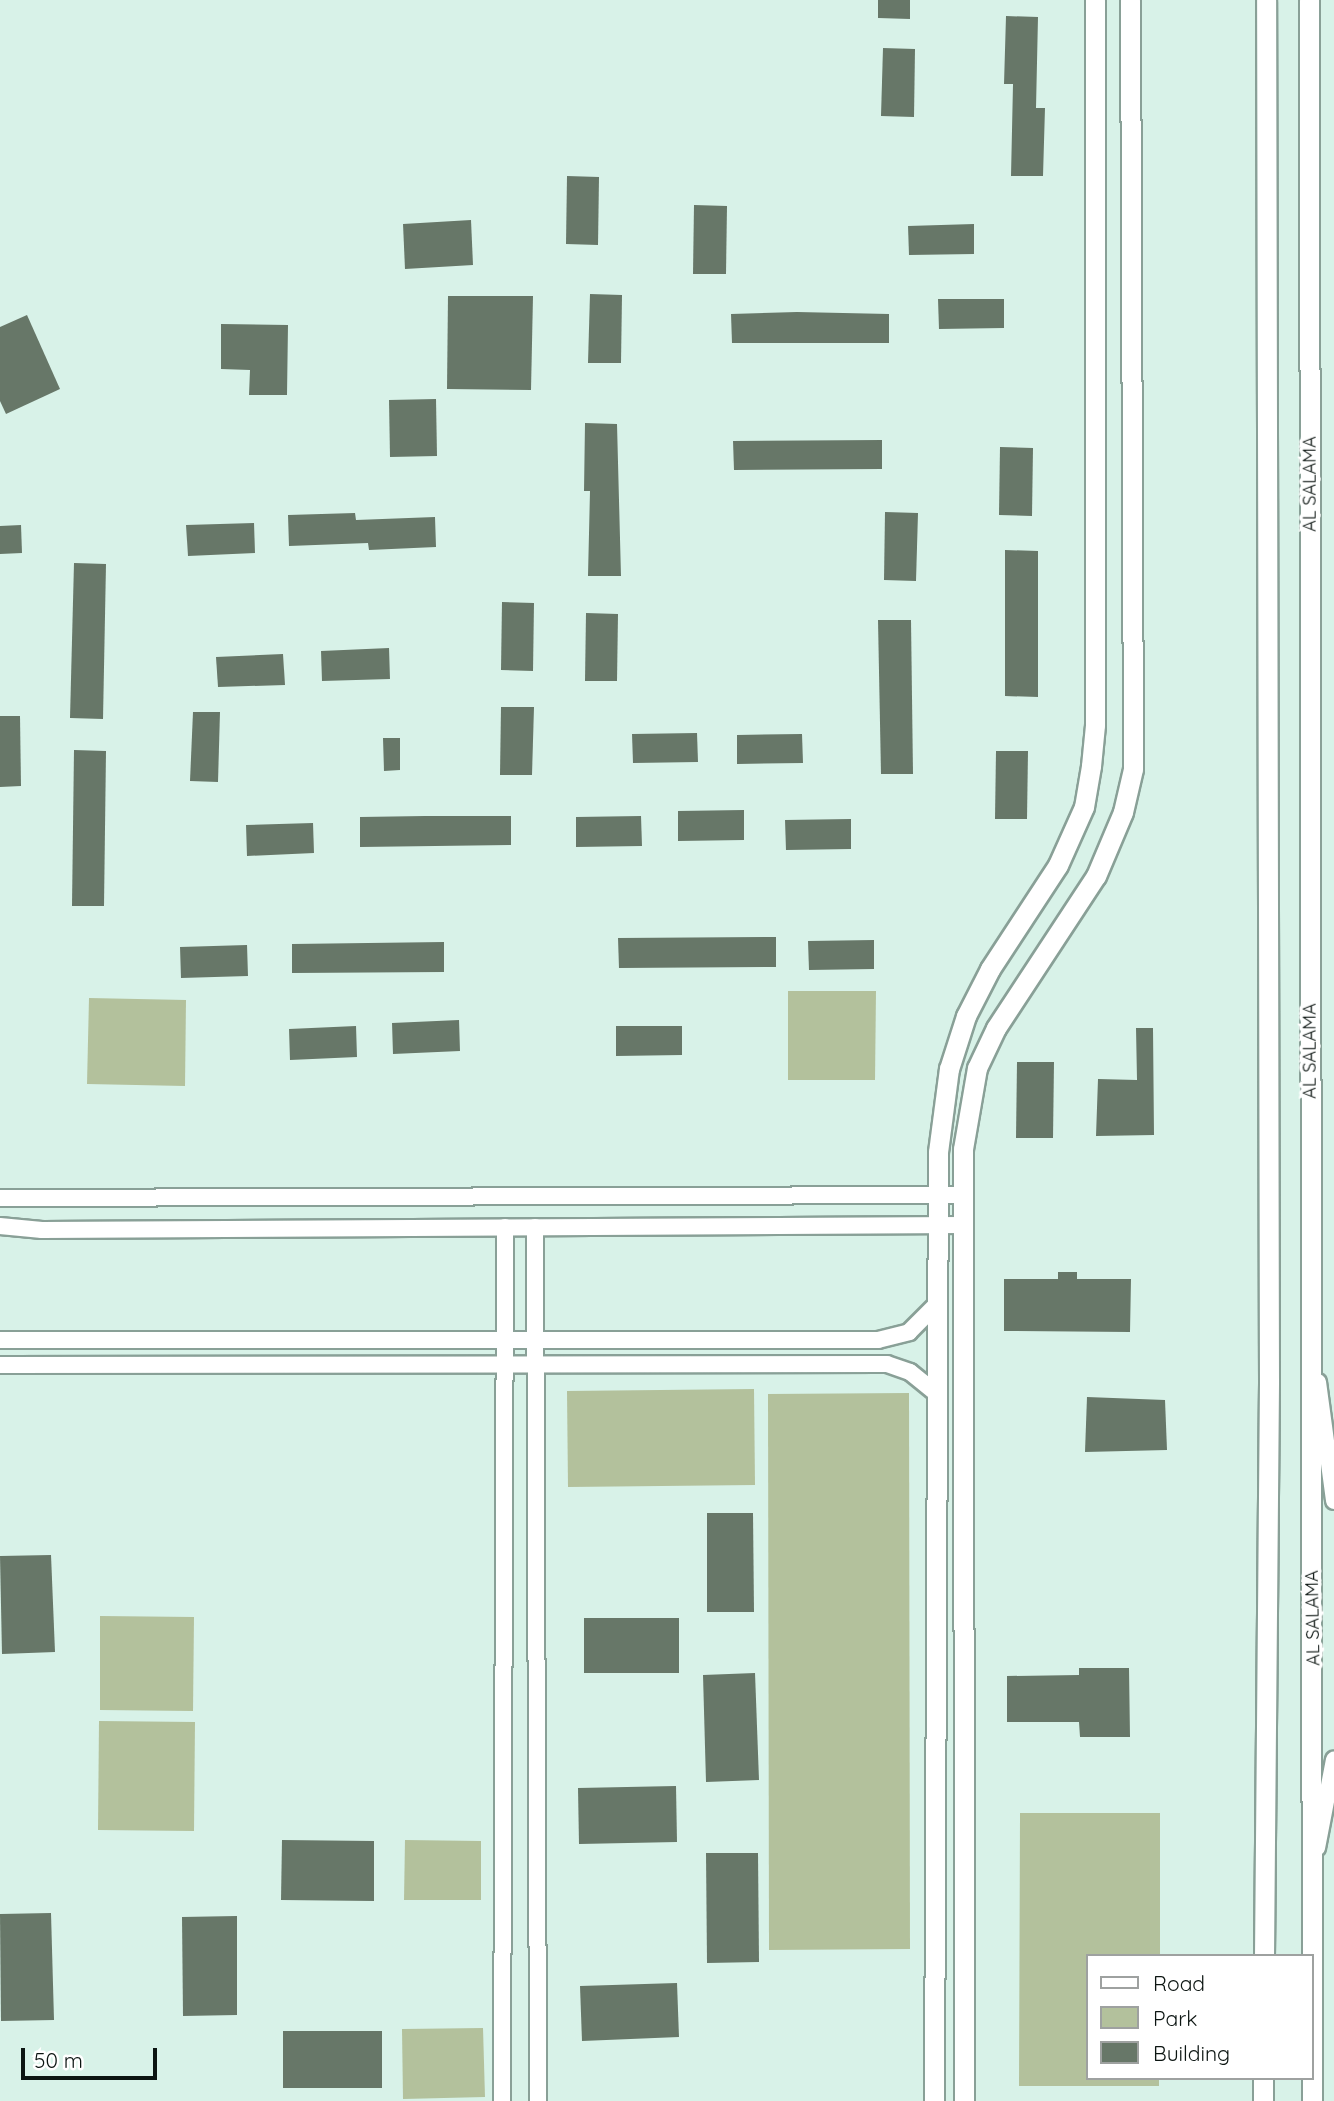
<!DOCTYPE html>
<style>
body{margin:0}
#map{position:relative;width:1334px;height:2101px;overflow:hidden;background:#d8f2e8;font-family:Quicksand,sans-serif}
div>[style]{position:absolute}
.green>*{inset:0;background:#b3c19c}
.building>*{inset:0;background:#677768}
.roads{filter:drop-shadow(2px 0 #89a097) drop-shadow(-2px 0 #89a097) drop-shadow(0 2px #89a097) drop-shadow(0 -2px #89a097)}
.minor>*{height:16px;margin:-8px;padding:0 8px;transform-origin:8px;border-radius:8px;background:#fff}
.tertiary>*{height:19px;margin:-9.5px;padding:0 9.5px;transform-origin:9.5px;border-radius:9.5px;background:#fff}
span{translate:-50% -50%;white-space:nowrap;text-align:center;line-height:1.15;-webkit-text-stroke:7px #fff;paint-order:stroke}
.street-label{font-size:18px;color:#0c1512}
.legend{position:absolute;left:1086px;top:1954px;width:228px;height:126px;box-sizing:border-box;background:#fff;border:2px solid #9ea1a0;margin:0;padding:9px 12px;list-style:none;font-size:21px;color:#0c1512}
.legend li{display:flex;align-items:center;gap:14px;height:35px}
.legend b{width:35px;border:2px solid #9ea1a0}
.scale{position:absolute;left:21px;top:2048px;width:136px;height:32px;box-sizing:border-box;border:4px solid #0c1512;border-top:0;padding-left:9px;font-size:21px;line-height:24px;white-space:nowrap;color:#0c1512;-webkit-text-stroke:5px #fff;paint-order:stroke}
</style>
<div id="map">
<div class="green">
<i style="clip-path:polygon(788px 991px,876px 991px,875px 1080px,788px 1080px)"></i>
<i style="clip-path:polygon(89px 998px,186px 1000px,185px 1086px,87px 1084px)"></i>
<i style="clip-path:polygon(754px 1389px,755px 1485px,568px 1487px,567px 1391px)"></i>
<i style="clip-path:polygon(909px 1393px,910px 1949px,769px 1950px,768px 1394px)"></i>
<i style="clip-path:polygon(100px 1616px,194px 1617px,193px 1711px,100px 1710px)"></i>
<i style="clip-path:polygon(99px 1721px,195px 1722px,194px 1831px,98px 1830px)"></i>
<i style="clip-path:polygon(1020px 1813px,1160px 1813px,1160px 1956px,1087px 1956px,1087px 2078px,1159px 2078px,1159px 2086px,1019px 2086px)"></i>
<i style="clip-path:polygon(405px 1840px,481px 1841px,481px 1900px,404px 1900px)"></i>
<i style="clip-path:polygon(483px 2028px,485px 2097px,403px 2099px,402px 2029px)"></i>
</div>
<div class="building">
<i style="clip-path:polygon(878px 0,910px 0,910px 19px,878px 18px)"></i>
<i style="clip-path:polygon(1006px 16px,1038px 17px,1036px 108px,1045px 108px,1043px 176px,1011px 176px,1013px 84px,1004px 84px)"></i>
<i style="clip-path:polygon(883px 48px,915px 49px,914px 117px,881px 116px)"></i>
<i style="clip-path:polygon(567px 176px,599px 177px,598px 245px,566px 244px)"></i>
<i style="clip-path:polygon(694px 205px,727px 206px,726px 274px,693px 274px)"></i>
<i style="clip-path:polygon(471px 220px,473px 265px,405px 269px,403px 224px)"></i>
<i style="clip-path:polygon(974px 224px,974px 254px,909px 255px,908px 226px)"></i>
<i style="clip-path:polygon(590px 294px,622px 295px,621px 363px,588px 363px)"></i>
<i style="clip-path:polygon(448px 296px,533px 296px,531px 390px,447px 389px)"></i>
<i style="clip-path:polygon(938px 299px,1004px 299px,1004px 328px,939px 329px)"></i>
<i style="clip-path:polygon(797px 312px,889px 314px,889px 343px,732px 343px,731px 314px)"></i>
<i style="clip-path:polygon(27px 315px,60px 389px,6px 414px,0 401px,0 327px)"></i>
<i style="clip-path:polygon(221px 324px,288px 325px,287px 395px,249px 395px,250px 370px,221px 369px)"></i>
<i style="clip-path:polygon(436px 399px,437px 456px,390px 457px,389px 400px)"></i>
<i style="clip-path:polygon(585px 423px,617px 424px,621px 576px,588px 576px,590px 491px,584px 491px)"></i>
<i style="clip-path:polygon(882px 440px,882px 469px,734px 470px,733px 441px)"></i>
<i style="clip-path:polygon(1000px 447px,1033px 448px,1032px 516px,999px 515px)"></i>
<i style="clip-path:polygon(885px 512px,918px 513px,916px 581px,884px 580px)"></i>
<i style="clip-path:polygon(355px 513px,356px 520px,435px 517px,436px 547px,369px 550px,368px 543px,289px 546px,288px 515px)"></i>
<i style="clip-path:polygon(254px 523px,255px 553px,188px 556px,186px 525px)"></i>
<i style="clip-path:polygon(21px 525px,22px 553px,0 554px,0 526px)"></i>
<i style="clip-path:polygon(1005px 550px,1038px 551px,1038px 697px,1005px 696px)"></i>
<i style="clip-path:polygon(74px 563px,106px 564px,103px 719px,70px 718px)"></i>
<i style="clip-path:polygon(502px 602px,534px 603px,533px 671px,501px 670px)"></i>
<i style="clip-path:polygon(586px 613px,618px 614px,617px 681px,585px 681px)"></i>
<i style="clip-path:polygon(878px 620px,911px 620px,913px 774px,881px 774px)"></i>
<i style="clip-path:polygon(389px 648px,390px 679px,322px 681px,321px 651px)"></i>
<i style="clip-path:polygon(283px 654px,285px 685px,218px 687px,216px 657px)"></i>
<i style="clip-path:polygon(501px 707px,534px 707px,532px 775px,500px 775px)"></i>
<i style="clip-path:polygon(193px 712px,220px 712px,218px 782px,190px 781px)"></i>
<i style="clip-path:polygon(0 716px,20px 716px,21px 786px,0 787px)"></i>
<i style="clip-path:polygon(697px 733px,698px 762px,633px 763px,632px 734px)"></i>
<i style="clip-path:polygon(802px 734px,803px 763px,737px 764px,737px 735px)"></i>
<i style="clip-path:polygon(383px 738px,400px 738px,400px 770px,384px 771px)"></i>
<i style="clip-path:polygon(74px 750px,106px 751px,104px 906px,72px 906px)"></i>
<i style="clip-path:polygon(996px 751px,1028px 751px,1027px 819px,995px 819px)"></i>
<i style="clip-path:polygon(744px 810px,744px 840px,678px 841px,678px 811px)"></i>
<i style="clip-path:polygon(425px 816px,511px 816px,511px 845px,360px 847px,360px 817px)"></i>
<i style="clip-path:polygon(641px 816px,642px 846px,576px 847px,576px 817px)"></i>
<i style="clip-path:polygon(851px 819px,851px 849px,786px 850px,785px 820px)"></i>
<i style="clip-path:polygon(313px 823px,314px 853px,247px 856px,246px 825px)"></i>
<i style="clip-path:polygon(776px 937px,776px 967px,619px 968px,618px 938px)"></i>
<i style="clip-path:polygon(874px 940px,874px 969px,809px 970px,808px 941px)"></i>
<i style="clip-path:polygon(444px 942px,444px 972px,292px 973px,292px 944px)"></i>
<i style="clip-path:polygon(247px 945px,248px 976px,181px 978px,180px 947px)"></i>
<i style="clip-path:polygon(459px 1020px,460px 1051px,393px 1054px,392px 1023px)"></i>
<i style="clip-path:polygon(356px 1026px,357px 1057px,290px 1060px,289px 1029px)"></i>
<i style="clip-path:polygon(616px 1026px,682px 1026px,682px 1055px,616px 1056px)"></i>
<i style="clip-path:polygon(1136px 1028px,1153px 1028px,1154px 1135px,1096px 1136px,1098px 1079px,1137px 1080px)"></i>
<i style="clip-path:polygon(1017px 1062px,1054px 1062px,1053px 1138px,1016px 1138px)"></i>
<i style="clip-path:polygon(1058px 1272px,1077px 1272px,1077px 1279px,1131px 1279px,1130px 1332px,1004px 1331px,1004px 1279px,1058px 1279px)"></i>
<i style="clip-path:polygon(1087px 1397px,1165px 1400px,1167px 1450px,1085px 1452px)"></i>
<i style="clip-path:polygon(707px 1513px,753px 1513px,754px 1612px,707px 1612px)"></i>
<i style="clip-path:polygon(51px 1555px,55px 1652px,2px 1654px,0 1556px)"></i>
<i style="clip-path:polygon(584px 1618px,679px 1618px,679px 1673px,584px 1673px)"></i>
<i style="clip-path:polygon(1079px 1668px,1129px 1668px,1130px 1737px,1080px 1737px,1079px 1722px,1007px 1722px,1007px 1676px,1079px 1675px)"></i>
<i style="clip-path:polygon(755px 1673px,759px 1780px,706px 1782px,703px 1675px)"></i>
<i style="clip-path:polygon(676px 1786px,677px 1842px,579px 1844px,578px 1788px)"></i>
<i style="clip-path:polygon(282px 1840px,374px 1841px,374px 1901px,281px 1900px)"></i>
<i style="clip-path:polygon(706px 1853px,758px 1853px,759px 1962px,707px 1963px)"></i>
<i style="clip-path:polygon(51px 1913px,54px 2020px,1px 2021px,0 1914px)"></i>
<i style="clip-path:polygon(237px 1916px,237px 2015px,183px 2016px,182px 1917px)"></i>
<i style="clip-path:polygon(677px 1983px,679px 2037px,582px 2041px,580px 1986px)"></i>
<i style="clip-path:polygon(283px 2031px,382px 2031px,382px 2088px,283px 2088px)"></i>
</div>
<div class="roads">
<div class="minor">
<i style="left:0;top:1198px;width:963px;rotate:-0.18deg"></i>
<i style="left:0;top:1226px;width:42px;rotate:5.4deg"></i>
<i style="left:42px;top:1230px;width:921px;rotate:-0.31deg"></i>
<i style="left:535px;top:1227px;width:874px;rotate:89.8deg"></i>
<i style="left:0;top:1340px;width:878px"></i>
<i style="left:878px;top:1340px;width:32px;rotate:-14deg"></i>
<i style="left:909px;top:1332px;width:40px;rotate:-45deg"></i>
<i style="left:0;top:1365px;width:887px;rotate:-0.06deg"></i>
<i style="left:887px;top:1364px;width:24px;rotate:19deg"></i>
<i style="left:910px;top:1372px;width:35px;rotate:39deg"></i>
<i style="left:1318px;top:1382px;width:120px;rotate:82.3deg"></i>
<i style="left:1317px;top:1848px;width:90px;rotate:-79.1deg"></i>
<i style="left:502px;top:2101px;width:874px;rotate:-89.8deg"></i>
</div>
<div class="tertiary">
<i style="left:1309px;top:0;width:2101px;rotate:89.92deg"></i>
<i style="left:1264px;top:1956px;width:575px;rotate:-89.5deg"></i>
<i style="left:1269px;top:1381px;width:1381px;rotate:-90.12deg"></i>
<i style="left:934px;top:2101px;width:949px;rotate:-89.76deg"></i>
<i style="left:938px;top:1152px;width:84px;rotate:-82.5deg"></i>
<i style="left:949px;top:1069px;width:56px;rotate:-72.2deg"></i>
<i style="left:966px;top:1016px;width:53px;rotate:-62.9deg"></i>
<i style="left:990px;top:969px;width:124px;rotate:-56.8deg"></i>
<i style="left:1058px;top:865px;width:64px;rotate:-65.9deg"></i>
<i style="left:1084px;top:807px;width:42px;rotate:-80.3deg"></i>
<i style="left:1091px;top:766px;width:41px;rotate:-84.4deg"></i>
<i style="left:1095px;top:725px;width:725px;rotate:-90deg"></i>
<i style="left:964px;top:2101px;width:952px;rotate:-90.06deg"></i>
<i style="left:963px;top:1149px;width:82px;rotate:-80.2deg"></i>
<i style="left:977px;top:1068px;width:44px;rotate:-64.6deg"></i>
<i style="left:996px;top:1028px;width:182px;rotate:-56.7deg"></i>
<i style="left:1096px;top:876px;width:69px;rotate:-67.1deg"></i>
<i style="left:1123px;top:812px;width:44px;rotate:-76.9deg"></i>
<i style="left:1133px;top:769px;width:769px;rotate:-90.22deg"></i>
<i style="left:1263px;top:2101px;width:23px;rotate:-90deg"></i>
</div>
</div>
<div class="street-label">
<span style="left:1310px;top:484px;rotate:-90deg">AL SALAMA</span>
<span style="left:1310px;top:1051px;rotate:-90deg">AL SALAMA</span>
<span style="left:1313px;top:1618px;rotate:-91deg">AL SALAMA</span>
</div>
<ul class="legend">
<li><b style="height:9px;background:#fff"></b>Road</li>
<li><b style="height:19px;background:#b3c19c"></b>Park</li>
<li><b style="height:19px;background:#677768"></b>Building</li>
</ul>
<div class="scale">50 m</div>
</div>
